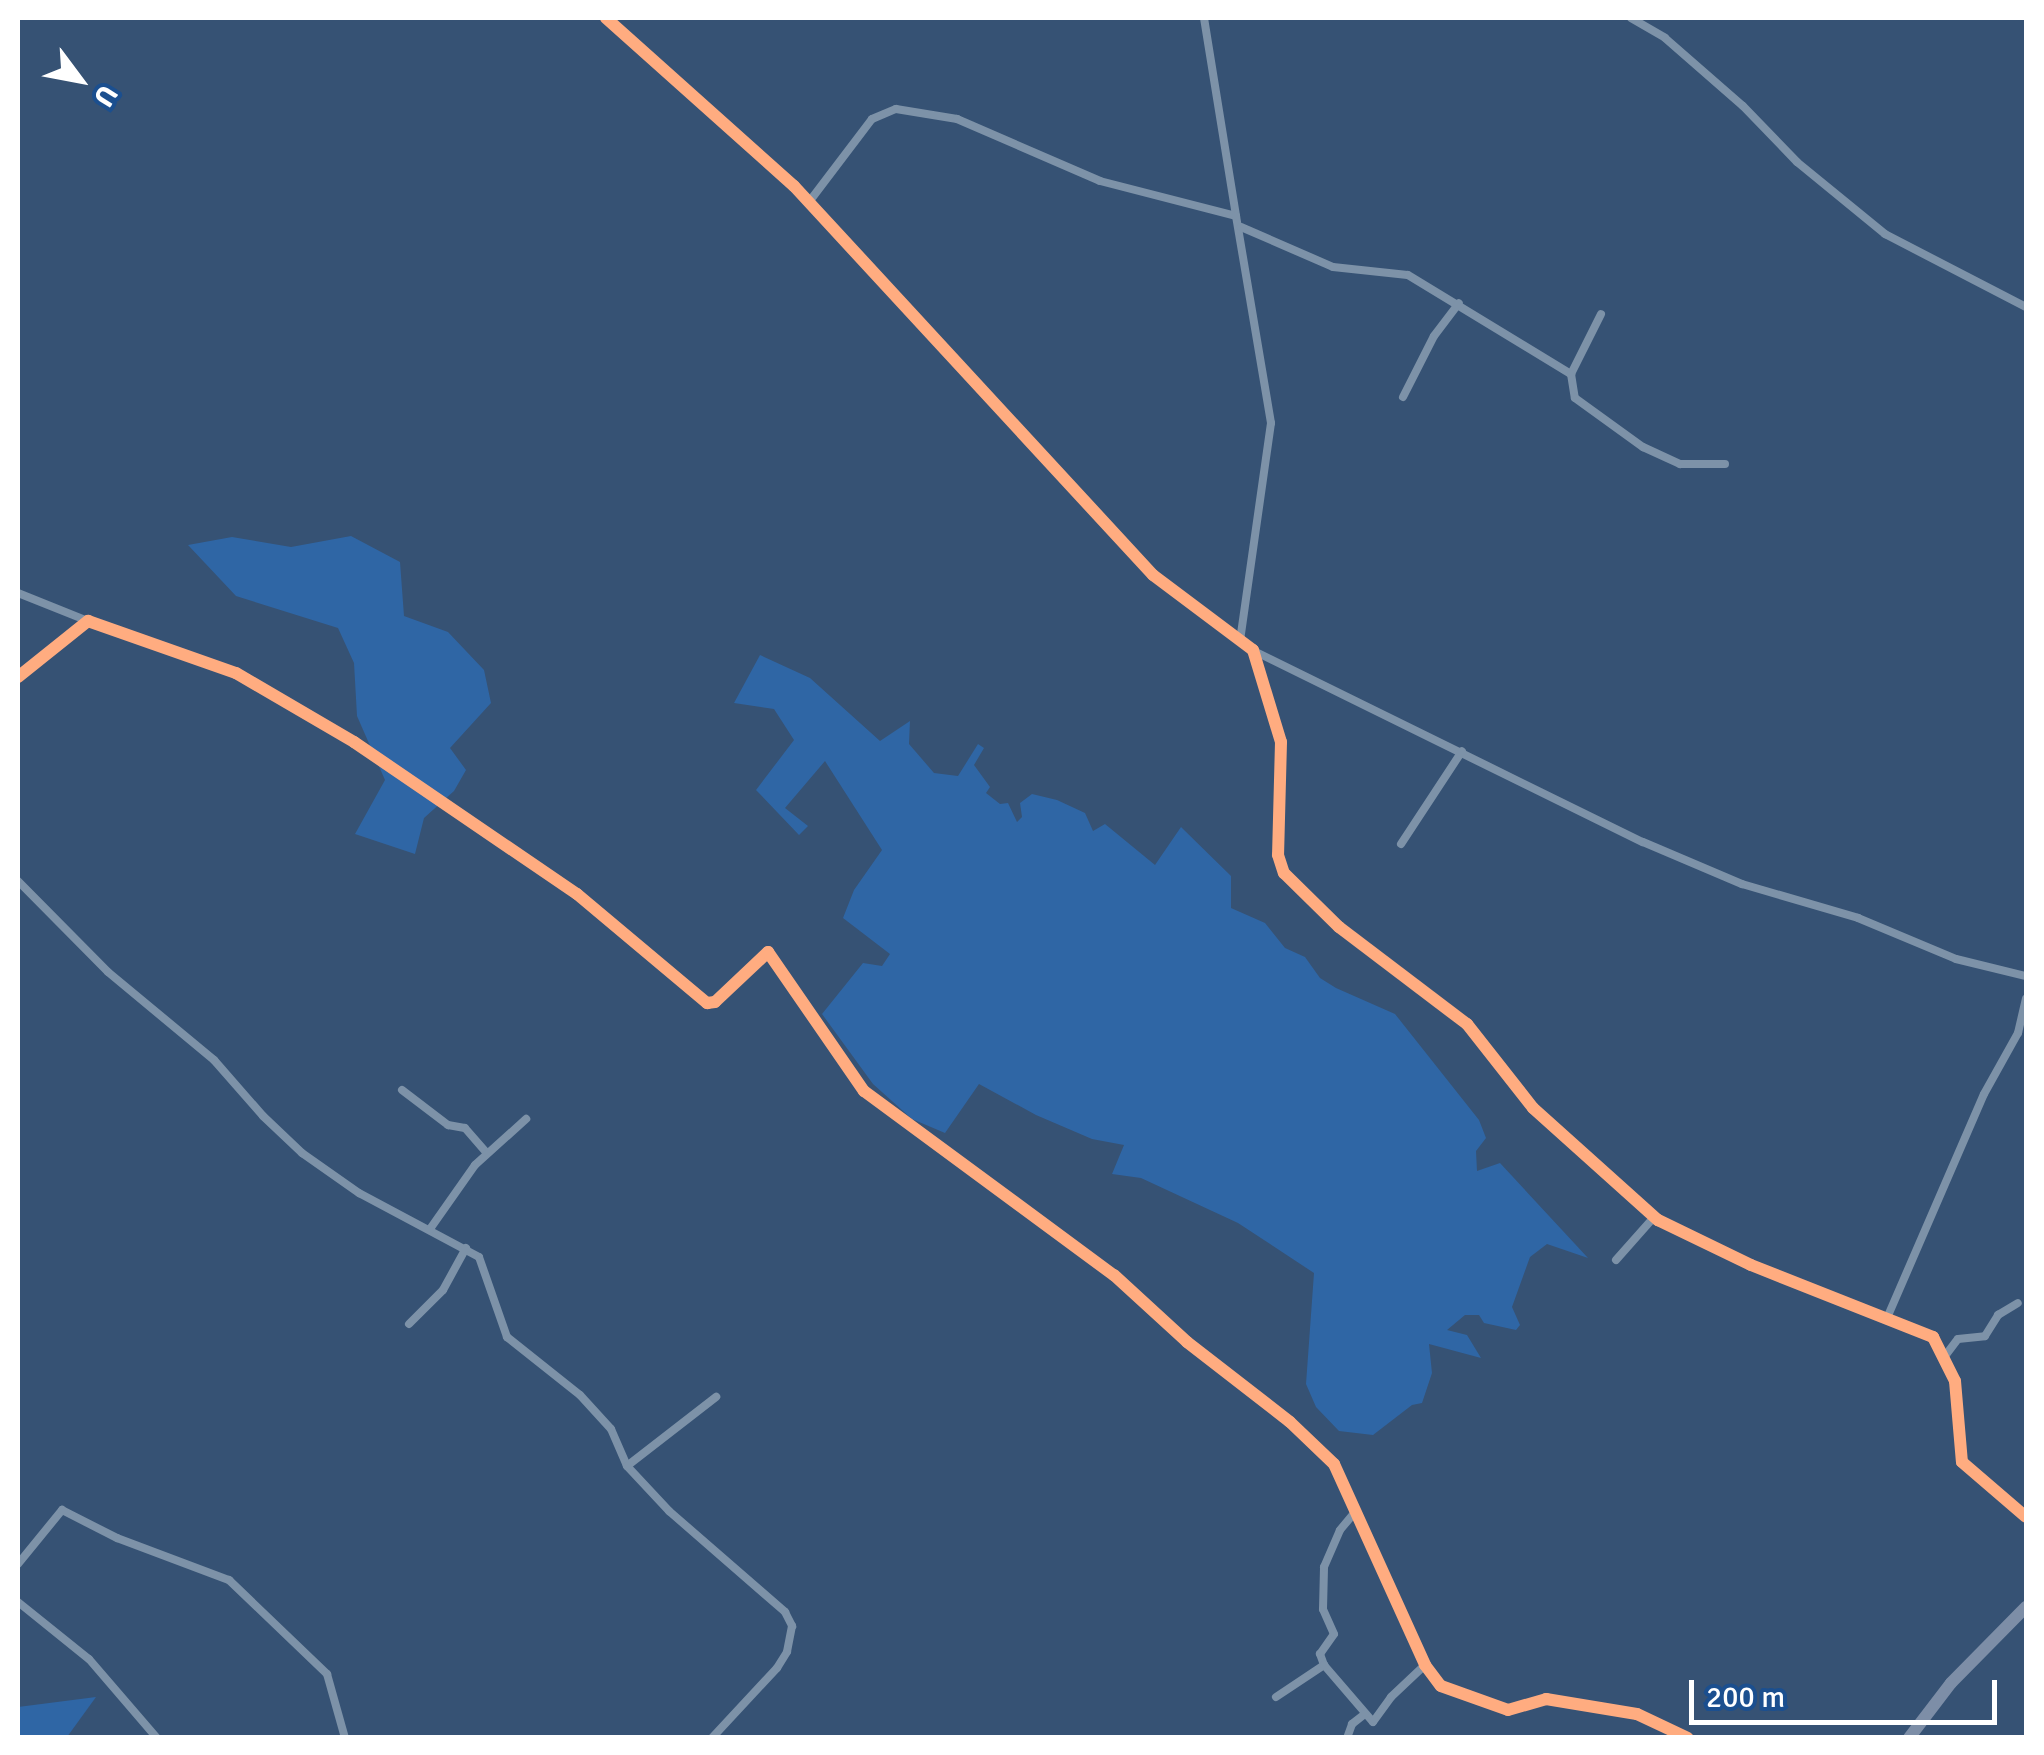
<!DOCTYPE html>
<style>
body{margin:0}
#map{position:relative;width:2044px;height:1755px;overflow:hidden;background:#365274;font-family:Signika,sans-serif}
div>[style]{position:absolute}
.green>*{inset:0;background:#2f66a5}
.minor>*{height:8px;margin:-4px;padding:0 4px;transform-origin:4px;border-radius:4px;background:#7d92a8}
.primary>*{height:12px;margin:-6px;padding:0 6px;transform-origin:6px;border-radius:6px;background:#7d8ea7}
.cycleway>*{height:12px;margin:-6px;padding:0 6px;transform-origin:6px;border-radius:6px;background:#ffac80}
span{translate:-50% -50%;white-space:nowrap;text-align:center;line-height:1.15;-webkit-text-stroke:10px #1b4f8f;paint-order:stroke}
.frame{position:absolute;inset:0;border:20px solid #fff;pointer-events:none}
.north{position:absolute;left:30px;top:30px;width:100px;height:100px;-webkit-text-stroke:8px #1b4f8f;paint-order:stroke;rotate:122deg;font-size:28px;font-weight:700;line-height:40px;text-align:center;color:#fff}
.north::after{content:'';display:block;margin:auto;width:35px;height:45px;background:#fff;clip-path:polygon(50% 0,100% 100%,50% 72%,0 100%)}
.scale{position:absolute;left:1689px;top:1680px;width:308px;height:45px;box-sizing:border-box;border:5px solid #fff;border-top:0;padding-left:12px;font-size:30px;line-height:35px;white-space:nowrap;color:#fff;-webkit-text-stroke:8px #1b4f8f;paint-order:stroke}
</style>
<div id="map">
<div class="green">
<i style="clip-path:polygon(351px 536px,400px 562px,404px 616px,448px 632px,484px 670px,491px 703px,450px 748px,466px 770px,454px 791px,424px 818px,415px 854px,355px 834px,385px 780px,357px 716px,354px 663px,338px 628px,236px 596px,188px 545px,232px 537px,291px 547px)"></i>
<i style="clip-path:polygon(760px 655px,810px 678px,880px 741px,910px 721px,909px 744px,934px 773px,958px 776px,978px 744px,984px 748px,974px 765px,990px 787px,986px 793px,1000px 804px,1008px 803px,1017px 822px,1022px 817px,1020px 803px,1032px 794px,1057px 800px,1085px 813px,1093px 831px,1105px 824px,1155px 865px,1181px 827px,1231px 876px,1231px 908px,1265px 923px,1285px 948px,1305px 957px,1320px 978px,1336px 988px,1395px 1014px,1479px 1120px,1486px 1138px,1476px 1151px,1477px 1171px,1500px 1163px,1588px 1258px,1547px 1244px,1530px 1257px,1512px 1307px,1520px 1325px,1516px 1330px,1484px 1323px,1479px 1315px,1465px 1315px,1447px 1330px,1467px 1335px,1481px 1358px,1429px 1344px,1432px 1373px,1422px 1403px,1412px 1405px,1373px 1435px,1339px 1431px,1316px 1407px,1306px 1384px,1314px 1273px,1238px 1223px,1141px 1178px,1112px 1174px,1124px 1145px,1092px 1139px,1036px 1115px,979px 1084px,945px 1133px,912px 1119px,873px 1084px,822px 1014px,863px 963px,882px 966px,890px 954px,843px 918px,854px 890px,882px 850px,825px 761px,785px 808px,808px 826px,799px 835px,756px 790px,794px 740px,774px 709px,734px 703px)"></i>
<i style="clip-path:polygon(96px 1697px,67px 1737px,18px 1737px,18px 1707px)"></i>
</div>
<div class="minor">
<i style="left:606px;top:18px;width:252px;rotate:41.8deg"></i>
<i style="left:794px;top:186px;width:529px;rotate:47.3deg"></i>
<i style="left:1153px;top:575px;width:125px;rotate:36.9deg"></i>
<i style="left:1253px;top:650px;width:96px;rotate:73.1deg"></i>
<i style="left:1281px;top:742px;width:113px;rotate:91.5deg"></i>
<i style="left:1278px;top:855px;width:19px;rotate:72deg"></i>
<i style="left:1284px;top:873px;width:77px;rotate:44.5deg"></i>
<i style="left:1339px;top:927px;width:161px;rotate:37.2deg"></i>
<i style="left:1467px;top:1024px;width:107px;rotate:51.8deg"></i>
<i style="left:1533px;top:1108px;width:168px;rotate:41.9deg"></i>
<i style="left:1658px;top:1220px;width:103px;rotate:25.8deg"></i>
<i style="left:1751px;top:1265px;width:196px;rotate:21.6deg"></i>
<i style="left:1933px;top:1337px;width:49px;rotate:63.4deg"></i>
<i style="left:1955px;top:1381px;width:81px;rotate:85.1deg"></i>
<i style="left:1962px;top:1462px;width:84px;rotate:40.7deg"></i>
<i style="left:1204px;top:18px;width:201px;rotate:80.8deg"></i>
<i style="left:1631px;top:18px;width:39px;rotate:30deg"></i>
<i style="left:1665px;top:38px;width:103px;rotate:41.1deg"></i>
<i style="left:1743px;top:106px;width:78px;rotate:46deg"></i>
<i style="left:1797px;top:162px;width:114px;rotate:39.3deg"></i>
<i style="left:1885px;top:234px;width:159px;rotate:27.4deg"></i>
<i style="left:809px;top:202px;width:104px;rotate:-52.8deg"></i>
<i style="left:872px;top:119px;width:26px;rotate:-23deg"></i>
<i style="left:896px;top:109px;width:62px;rotate:9.3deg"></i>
<i style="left:957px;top:119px;width:156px;rotate:23.4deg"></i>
<i style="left:1100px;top:181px;width:140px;rotate:14.4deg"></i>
<i style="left:1236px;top:216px;width:210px;rotate:80.4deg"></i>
<i style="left:1271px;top:423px;width:220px;rotate:98.1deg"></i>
<i style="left:1241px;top:227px;width:100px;rotate:23.5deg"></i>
<i style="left:1333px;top:267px;width:75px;rotate:6.1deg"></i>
<i style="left:1408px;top:275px;width:191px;rotate:31.3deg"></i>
<i style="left:1571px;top:374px;width:67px;rotate:-63.4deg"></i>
<i style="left:1571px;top:374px;width:24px;rotate:81deg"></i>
<i style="left:1575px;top:398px;width:84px;rotate:35.8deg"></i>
<i style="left:1643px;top:447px;width:41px;rotate:24.7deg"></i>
<i style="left:1680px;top:464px;width:45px"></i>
<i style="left:1403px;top:397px;width:68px;rotate:-63.1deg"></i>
<i style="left:1434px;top:336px;width:41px;rotate:-52.9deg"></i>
<i style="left:18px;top:593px;width:75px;rotate:21.8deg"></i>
<i style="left:1254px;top:651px;width:433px;rotate:26.2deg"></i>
<i style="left:1643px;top:842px;width:108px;rotate:23deg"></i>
<i style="left:1742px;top:884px;width:121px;rotate:16.3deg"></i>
<i style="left:1858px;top:918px;width:106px;rotate:22.7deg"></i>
<i style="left:1956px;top:959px;width:72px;rotate:13.7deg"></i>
<i style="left:18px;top:677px;width:90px;rotate:-38.7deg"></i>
<i style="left:88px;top:621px;width:157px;rotate:19.4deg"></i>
<i style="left:236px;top:673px;width:137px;rotate:30.3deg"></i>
<i style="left:354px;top:742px;width:270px;rotate:34.3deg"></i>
<i style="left:577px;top:894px;width:170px;rotate:40deg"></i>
<i style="left:707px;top:1003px;width:8px;rotate:-7deg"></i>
<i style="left:715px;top:1002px;width:73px;rotate:-43.3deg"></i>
<i style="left:768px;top:952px;width:169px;rotate:55.4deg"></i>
<i style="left:864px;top:1091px;width:310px;rotate:36.4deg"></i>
<i style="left:1114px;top:1275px;width:99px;rotate:42.5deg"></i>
<i style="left:1187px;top:1342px;width:130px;rotate:37.8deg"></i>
<i style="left:1290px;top:1422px;width:61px;rotate:43.7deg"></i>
<i style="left:1334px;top:1464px;width:221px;rotate:65.6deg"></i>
<i style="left:1425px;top:1665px;width:26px;rotate:53deg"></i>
<i style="left:1441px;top:1686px;width:71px;rotate:19.7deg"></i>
<i style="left:1508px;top:1710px;width:40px;rotate:-16deg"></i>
<i style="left:1546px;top:1699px;width:92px;rotate:9.4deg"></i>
<i style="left:1637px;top:1714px;width:56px;rotate:25.2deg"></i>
<i style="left:1401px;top:844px;width:111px;rotate:-56.7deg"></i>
<i style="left:18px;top:881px;width:128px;rotate:45.3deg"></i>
<i style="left:108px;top:972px;width:138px;rotate:39.7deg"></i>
<i style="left:214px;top:1060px;width:74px;rotate:48.8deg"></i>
<i style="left:263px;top:1116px;width:54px;rotate:43.5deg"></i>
<i style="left:302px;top:1153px;width:70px;rotate:35.1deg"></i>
<i style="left:359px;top:1193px;width:136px;rotate:28.1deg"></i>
<i style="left:479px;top:1257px;width:85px;rotate:70.7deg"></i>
<i style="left:507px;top:1337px;width:93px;rotate:38.5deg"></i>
<i style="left:580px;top:1395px;width:46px;rotate:47.6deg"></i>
<i style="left:611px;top:1429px;width:40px;rotate:66.6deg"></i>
<i style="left:627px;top:1466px;width:62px;rotate:47deg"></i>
<i style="left:669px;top:1511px;width:154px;rotate:41deg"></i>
<i style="left:785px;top:1612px;width:16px;rotate:63deg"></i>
<i style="left:792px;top:1626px;width:26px;rotate:101deg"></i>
<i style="left:787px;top:1652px;width:19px;rotate:122deg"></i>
<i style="left:777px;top:1668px;width:96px;rotate:132.9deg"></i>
<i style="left:402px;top:1090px;width:58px;rotate:37.3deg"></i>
<i style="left:448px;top:1125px;width:17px;rotate:10deg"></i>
<i style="left:465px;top:1128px;width:33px;rotate:49deg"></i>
<i style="left:430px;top:1229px;width:78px;rotate:-54.9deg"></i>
<i style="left:475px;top:1165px;width:69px;rotate:-42deg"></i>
<i style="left:1616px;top:1260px;width:57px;rotate:-48.5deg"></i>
<i style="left:1887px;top:1318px;width:244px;rotate:-66.6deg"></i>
<i style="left:1984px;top:1094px;width:70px;rotate:-60.9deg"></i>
<i style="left:2018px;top:1033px;width:35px;rotate:-77deg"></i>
<i style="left:409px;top:1324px;width:48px;rotate:-45deg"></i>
<i style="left:443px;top:1290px;width:48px;rotate:-61.3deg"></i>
<i style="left:1945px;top:1356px;width:21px;rotate:-53deg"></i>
<i style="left:1958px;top:1339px;width:27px;rotate:-6deg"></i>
<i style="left:1985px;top:1336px;width:25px;rotate:-58deg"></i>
<i style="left:1998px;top:1315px;width:23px;rotate:-31deg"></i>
<i style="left:627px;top:1466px;width:113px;rotate:-37.8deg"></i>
<i style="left:18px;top:1564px;width:70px;rotate:-50.8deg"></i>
<i style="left:62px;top:1510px;width:62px;rotate:27deg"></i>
<i style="left:117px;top:1538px;width:120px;rotate:20.6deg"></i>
<i style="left:229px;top:1580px;width:136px;rotate:43.8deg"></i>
<i style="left:327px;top:1674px;width:66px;rotate:74.3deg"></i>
<i style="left:18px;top:1602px;width:91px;rotate:38.8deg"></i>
<i style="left:89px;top:1659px;width:104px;rotate:49.3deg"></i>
<i style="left:1324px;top:1665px;width:12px;rotate:-110deg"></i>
<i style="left:1320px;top:1654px;width:24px;rotate:-55deg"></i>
<i style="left:1334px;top:1634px;width:27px;rotate:-114deg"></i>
<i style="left:1323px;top:1609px;width:42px;rotate:-88.6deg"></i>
<i style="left:1324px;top:1567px;width:40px;rotate:-66.6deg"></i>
<i style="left:1340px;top:1530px;width:23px;rotate:-50deg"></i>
<i style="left:1276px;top:1697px;width:58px;rotate:-33.7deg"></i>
<i style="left:1324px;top:1665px;width:75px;rotate:49.3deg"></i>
<i style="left:1373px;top:1722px;width:31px;rotate:-54deg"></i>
<i style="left:1391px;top:1697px;width:47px;rotate:-43.3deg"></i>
<i style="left:1347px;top:1738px;width:15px;rotate:-70deg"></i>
<i style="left:1352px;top:1724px;width:16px;rotate:-38deg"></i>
</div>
<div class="primary">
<i style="left:1909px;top:1738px;width:69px;rotate:-52.6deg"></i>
<i style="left:1951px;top:1683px;width:107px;rotate:-45.4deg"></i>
</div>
<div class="cycleway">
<i style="left:606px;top:18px;width:252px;rotate:41.8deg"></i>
<i style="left:794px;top:186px;width:529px;rotate:47.3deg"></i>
<i style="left:1153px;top:575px;width:125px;rotate:36.9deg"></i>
<i style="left:1253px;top:650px;width:96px;rotate:73.1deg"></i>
<i style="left:1281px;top:742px;width:113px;rotate:91.5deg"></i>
<i style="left:1278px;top:855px;width:19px;rotate:72deg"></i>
<i style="left:1284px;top:873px;width:77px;rotate:44.5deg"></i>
<i style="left:1339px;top:927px;width:161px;rotate:37.2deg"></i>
<i style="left:1467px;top:1024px;width:107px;rotate:51.8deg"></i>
<i style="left:1533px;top:1108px;width:168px;rotate:41.9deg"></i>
<i style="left:1658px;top:1220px;width:103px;rotate:25.8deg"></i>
<i style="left:1751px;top:1265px;width:196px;rotate:21.6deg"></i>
<i style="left:1933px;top:1337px;width:49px;rotate:63.4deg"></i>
<i style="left:1955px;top:1381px;width:81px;rotate:85.1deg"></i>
<i style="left:1962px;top:1462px;width:84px;rotate:40.7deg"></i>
<i style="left:18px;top:677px;width:90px;rotate:-38.7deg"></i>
<i style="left:88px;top:621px;width:157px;rotate:19.4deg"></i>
<i style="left:236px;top:673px;width:137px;rotate:30.3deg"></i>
<i style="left:354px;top:742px;width:270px;rotate:34.3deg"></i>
<i style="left:577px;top:894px;width:170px;rotate:40deg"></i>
<i style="left:707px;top:1003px;width:8px;rotate:-7deg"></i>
<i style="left:715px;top:1002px;width:73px;rotate:-43.3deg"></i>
<i style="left:768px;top:952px;width:169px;rotate:55.4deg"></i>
<i style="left:864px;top:1091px;width:310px;rotate:36.4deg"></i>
<i style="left:1114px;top:1275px;width:99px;rotate:42.5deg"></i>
<i style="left:1187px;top:1342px;width:130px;rotate:37.8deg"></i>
<i style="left:1290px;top:1422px;width:61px;rotate:43.7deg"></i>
<i style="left:1334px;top:1464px;width:221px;rotate:65.6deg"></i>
<i style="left:1425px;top:1665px;width:26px;rotate:53deg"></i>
<i style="left:1441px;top:1686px;width:71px;rotate:19.7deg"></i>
<i style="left:1508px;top:1710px;width:40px;rotate:-16deg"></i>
<i style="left:1546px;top:1699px;width:92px;rotate:9.4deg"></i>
<i style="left:1637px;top:1714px;width:56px;rotate:25.2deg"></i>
</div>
<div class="frame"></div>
<div class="north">U</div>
<div class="scale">200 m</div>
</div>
